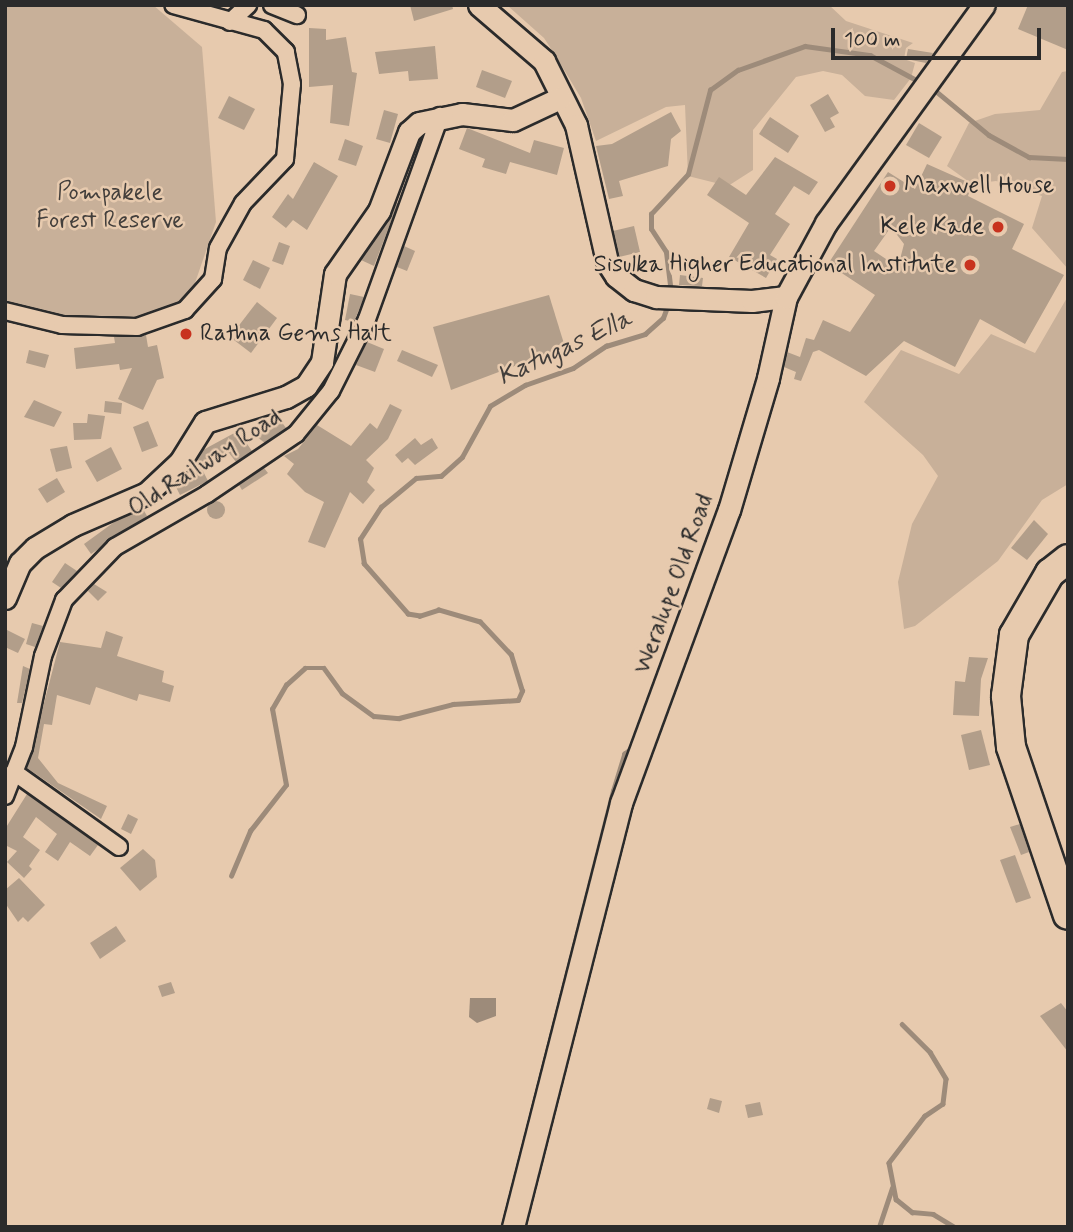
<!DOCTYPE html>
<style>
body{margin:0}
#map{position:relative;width:1073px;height:1232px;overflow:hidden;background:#e7caae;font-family:Mynerve,sans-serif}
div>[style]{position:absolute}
.green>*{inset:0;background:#c8b099}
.water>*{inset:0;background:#9d8b7a}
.stream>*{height:4.5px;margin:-2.25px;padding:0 2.25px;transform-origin:2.25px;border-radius:2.25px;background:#9d8b7a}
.building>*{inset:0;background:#b29e8a}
.round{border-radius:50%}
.roads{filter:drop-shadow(2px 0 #2b2b2b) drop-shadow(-2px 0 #2b2b2b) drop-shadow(0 2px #2b2b2b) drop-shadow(0 -2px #2b2b2b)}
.minor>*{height:16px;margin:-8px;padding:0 8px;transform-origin:8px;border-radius:8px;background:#e7caae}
.tertiary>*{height:21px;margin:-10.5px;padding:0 10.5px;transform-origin:10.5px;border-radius:10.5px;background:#e7caae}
.trunk>*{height:28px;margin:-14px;padding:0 14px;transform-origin:14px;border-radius:14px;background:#e7caae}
.dots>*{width:19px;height:19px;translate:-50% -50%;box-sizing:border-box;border:4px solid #e7caae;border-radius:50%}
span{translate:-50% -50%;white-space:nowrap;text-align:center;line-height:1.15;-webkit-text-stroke:5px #e7caae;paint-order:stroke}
.poi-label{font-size:24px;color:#2b2b2b}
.left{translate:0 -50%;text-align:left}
.right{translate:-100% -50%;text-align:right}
.park-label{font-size:24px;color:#433f3c}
.street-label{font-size:24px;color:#2b2b2b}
.water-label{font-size:26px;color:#423e3b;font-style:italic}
.frame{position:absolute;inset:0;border:7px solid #2b2b2b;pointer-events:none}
.scale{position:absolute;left:831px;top:28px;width:210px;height:32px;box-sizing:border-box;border:4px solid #2b2b2b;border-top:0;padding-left:9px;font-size:21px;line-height:24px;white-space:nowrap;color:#2b2b2b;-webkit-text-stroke:5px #e7caae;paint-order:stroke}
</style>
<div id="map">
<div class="green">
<i style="clip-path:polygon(5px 5px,153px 5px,202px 47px,216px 222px,185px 312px,113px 323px,5px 315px)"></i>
<i style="clip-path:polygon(507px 5px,829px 5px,846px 21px,913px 43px,906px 48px,904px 59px,915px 63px,911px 78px,894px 100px,865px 96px,842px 75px,823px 71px,796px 77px,753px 130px,753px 170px,728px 186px,688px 176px,685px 105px,666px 107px,596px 141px,581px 98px,557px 58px,544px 38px)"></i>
<i style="clip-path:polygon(1068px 71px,1068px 269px,1032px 228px,1042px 196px,996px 181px,972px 184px,947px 166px,969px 123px,995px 114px,1040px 110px,1062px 72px)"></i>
<i style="clip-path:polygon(1068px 296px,1068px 484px,1042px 500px,998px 561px,915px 626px,904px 629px,898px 582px,912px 524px,938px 476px,923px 455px,864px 402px,901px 350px,959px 374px,991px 334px,1035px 353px)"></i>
</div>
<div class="water">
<i style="clip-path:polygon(470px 998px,496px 998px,496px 1016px,477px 1023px,469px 1017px)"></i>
</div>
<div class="stream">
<i style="left:931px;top:87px;width:75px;rotate:39.6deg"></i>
<i style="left:989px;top:135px;width:46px;rotate:28.8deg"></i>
<i style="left:1029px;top:157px;width:39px;rotate:3deg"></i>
<i style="left:671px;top:293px;width:41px;rotate:-97deg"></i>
<i style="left:666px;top:252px;width:27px;rotate:-123deg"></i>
<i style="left:651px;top:229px;width:15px;rotate:-90deg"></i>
<i style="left:651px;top:214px;width:54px;rotate:-47.2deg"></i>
<i style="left:688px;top:174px;width:87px;rotate:-75.3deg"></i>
<i style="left:710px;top:90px;width:34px;rotate:-36deg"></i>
<i style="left:738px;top:70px;width:71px;rotate:-19.7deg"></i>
<i style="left:805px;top:46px;width:66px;rotate:7.9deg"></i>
<i style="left:870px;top:55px;width:57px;rotate:28.4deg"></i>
<i style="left:231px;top:876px;width:49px;rotate:-67.1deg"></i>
<i style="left:250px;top:831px;width:58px;rotate:-52deg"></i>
<i style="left:286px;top:785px;width:77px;rotate:-100.4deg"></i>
<i style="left:272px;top:709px;width:28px;rotate:-60deg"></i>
<i style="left:286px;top:685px;width:25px;rotate:-42deg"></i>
<i style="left:305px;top:668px;width:19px"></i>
<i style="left:324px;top:668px;width:31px;rotate:54deg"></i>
<i style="left:342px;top:693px;width:39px;rotate:36deg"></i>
<i style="left:374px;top:716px;width:25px;rotate:5deg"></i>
<i style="left:399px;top:718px;width:56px;rotate:-14.5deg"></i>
<i style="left:453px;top:704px;width:65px;rotate:-3.5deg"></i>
<i style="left:518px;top:700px;width:10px;rotate:-66deg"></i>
<i style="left:522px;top:691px;width:38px;rotate:-107deg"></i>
<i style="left:511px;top:655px;width:45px;rotate:-133.2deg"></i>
<i style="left:480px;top:622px;width:43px;rotate:-163.7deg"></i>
<i style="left:439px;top:610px;width:20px;rotate:162deg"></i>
<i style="left:420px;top:616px;width:12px;rotate:-171deg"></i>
<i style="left:408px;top:614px;width:67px;rotate:-131.3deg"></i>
<i style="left:364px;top:564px;width:25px;rotate:-99deg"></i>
<i style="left:360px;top:539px;width:38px;rotate:-57deg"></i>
<i style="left:381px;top:507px;width:45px;rotate:-39.6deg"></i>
<i style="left:416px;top:478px;width:25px;rotate:-5deg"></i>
<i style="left:441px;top:476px;width:28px;rotate:-42deg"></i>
<i style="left:462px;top:457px;width:58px;rotate:-61.2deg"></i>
<i style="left:490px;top:406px;width:41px;rotate:-31deg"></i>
<i style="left:525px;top:385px;width:51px;rotate:-19.5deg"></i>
<i style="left:573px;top:368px;width:40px;rotate:-34deg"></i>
<i style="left:606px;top:346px;width:41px;rotate:-17.1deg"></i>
<i style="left:645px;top:334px;width:24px;rotate:-42deg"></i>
<i style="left:663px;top:318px;width:15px;rotate:-70deg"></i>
<i style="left:902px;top:1024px;width:40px;rotate:45deg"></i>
<i style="left:930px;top:1052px;width:31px;rotate:59deg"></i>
<i style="left:946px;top:1079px;width:25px;rotate:97deg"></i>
<i style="left:943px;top:1104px;width:22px;rotate:146deg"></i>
<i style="left:925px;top:1116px;width:59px;rotate:127.5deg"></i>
<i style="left:889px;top:1163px;width:37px;rotate:79deg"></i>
<i style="left:896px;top:1199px;width:21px;rotate:39deg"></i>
<i style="left:912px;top:1212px;width:21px;rotate:5deg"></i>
<i style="left:933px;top:1214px;width:26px;rotate:31deg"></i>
<i style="left:532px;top:1111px;width:330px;rotate:-75.8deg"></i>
<i style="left:613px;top:791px;width:39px;rotate:-73deg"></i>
<i style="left:624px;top:754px;width:11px;rotate:-38deg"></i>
<i style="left:879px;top:1227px;width:41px;rotate:-71.6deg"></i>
</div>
<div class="building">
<i style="clip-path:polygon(410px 5px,452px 5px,453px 9px,414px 21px)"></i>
<i style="clip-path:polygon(1028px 5px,1068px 5px,1068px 50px,1018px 29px)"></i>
<i style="clip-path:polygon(309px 28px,326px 29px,326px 40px,346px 37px,352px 72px,357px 73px,349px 126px,330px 123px,333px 85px,309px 87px)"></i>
<i style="clip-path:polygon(435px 46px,438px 79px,409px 81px,408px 71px,379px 74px,375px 52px)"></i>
<i style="clip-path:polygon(908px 49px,933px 53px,926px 63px,906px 59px)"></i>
<i style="clip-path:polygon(482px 70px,512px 81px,505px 98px,476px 87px)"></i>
<i style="clip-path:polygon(828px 94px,839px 113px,830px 118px,835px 127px,825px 132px,810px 105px)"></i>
<i style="clip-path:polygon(229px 96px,255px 109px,244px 130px,218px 118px)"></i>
<i style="clip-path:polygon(384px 110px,398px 114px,390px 143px,376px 139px)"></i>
<i style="clip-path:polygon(671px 112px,681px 131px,671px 139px,668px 166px,619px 181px,623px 196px,609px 199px,596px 146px,612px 144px)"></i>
<i style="clip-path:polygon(770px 117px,799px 136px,788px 153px,759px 134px)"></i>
<i style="clip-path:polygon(919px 123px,942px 137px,929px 158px,906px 145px)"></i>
<i style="clip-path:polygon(467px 128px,530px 153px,534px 140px,564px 148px,557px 175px,510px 162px,506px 174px,482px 167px,485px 159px,459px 149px)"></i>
<i style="clip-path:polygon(345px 139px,363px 146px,356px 166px,338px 160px)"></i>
<i style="clip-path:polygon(775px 157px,818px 182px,809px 195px,794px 186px,775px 214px,790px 224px,770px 255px,777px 259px,766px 278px,729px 257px,749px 223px,707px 195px,719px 177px,746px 195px)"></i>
<i style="clip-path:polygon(314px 162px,338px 176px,307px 230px,293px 220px,286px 228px,272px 217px,288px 194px,293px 199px)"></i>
<i style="clip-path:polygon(evenodd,927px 164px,972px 184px,968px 196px,1024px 224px,1012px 249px,1064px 275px,1025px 344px,980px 319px,955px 367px,904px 341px,866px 376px,819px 350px,813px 352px,801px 381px,794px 379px,796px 372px,784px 367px,787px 352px,800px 357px,806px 338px,814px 340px,823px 320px,850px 332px,875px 295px,828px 264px,888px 172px,915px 189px,927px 164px,891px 227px,904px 244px,898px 267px,874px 251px,891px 227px)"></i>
<i style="clip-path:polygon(396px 203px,398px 203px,374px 266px,361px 260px)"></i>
<i style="clip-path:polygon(634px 226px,640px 252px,619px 257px,613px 231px)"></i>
<i style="clip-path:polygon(279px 242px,290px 246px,283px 265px,272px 261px)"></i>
<i style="clip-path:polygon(404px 246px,415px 251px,407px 271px,397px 267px)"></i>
<i style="clip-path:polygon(253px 260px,270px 268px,260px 289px,243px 280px)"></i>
<i style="clip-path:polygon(680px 275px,703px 278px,702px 286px,679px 285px)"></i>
<i style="clip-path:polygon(350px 294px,364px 297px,354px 322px,345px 320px)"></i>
<i style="clip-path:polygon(549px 295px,565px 347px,451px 390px,433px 327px)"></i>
<i style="clip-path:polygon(257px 302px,277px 318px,251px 353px,230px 337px)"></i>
<i style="clip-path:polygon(146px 335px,148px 347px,157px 345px,164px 378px,157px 380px,143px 410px,118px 399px,132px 368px,120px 370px,119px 364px,76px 369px,74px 348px,115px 343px,114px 337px)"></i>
<i style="clip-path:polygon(367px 342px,384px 349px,375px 372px,356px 365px)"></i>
<i style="clip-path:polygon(29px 350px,49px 355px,45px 368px,26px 363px)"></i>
<i style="clip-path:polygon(402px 350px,438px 365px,432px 377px,397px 361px)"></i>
<i style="clip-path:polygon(34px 400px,62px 412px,54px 427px,24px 417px)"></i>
<i style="clip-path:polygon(105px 401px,122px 403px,121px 414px,104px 412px)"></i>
<i style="clip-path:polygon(390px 404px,402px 410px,388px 439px,366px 460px,374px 468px,367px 482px,375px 490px,363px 504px,350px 492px,325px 548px,308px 542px,324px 502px,305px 492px,287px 474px,294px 464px,284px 456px,298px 449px,317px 425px,351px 446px,370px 423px,377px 429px)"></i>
<i style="clip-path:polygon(88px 414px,105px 416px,101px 439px,74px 440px,73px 423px,87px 423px)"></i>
<i style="clip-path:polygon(148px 421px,158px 446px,142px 452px,133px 427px)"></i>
<i style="clip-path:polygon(281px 421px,286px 428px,265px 443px,253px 434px)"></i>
<i style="clip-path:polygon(238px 431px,252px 451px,236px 462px,229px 453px,201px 467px,208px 481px,180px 495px,175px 485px,190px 476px,203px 450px)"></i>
<i style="clip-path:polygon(415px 438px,421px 445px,432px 438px,438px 448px,415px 465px,408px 458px,402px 463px,395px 455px)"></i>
<i style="clip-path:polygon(67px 446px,72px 468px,56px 472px,50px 449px)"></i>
<i style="clip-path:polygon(111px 447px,122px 469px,97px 482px,85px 461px)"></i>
<i style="clip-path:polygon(264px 468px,268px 473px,242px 490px,239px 485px)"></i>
<i style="clip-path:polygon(57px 478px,65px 492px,47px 503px,38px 489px)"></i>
<i class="round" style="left:207px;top:501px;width:18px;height:18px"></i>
<i style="clip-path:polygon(143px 509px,147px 516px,91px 554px,84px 544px,117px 520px)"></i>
<i style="clip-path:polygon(1034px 520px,1048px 534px,1027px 560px,1011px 548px)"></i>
<i style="clip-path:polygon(65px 563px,77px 571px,61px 588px,52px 582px)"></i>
<i style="clip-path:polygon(94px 584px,107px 592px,98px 601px,88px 591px)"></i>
<i style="clip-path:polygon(32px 623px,43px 626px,35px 647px,26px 644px)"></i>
<i style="clip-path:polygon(5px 629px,25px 639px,18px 653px,5px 647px)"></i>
<i style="clip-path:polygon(106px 631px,123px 637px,117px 656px,164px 671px,162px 682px,174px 686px,170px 702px,139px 694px,137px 701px,96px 687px,90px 705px,57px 695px,52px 725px,44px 724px,38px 758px,58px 783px,107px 806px,101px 819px,27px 768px,60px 642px,101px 648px)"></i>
<i style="clip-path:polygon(969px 657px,988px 658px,981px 679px,979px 716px,953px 715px,955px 681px,965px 682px)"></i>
<i style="clip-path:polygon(23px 666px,30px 669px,22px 703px,17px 703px)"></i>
<i style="clip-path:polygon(981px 730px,990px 765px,969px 770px,961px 735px)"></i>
<i style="clip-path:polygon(27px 794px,98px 845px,90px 856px,70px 842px,58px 861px,45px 852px,57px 834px,36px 817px,23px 837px,40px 850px,29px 866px,32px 869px,24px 878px,7px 862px,17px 851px,5px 845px,5px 829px)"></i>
<i style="clip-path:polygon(128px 814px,138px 819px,131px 834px,121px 829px)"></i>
<i style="clip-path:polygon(1020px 824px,1029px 852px,1021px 855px,1010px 827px)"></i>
<i style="clip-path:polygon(143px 849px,155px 860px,157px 877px,140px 891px,120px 868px)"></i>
<i style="clip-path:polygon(1015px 855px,1031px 898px,1016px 903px,1000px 860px)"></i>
<i style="clip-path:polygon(19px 878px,45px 905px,28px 922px,23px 917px,18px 922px,5px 903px,5px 890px)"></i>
<i style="clip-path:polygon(116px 926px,126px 941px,100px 959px,90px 943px)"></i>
<i style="clip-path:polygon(171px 982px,175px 993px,162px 997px,158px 986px)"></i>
<i style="clip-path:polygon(1061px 1003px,1068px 1012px,1068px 1052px,1040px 1016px)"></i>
<i style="clip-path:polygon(710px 1098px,722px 1101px,719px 1113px,707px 1109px)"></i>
<i style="clip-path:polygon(760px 1102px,763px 1115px,748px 1118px,745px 1105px)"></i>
</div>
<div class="roads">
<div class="minor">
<i style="left:272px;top:5px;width:27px;rotate:22deg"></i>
<i style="left:230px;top:22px;width:25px;rotate:-43deg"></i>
<i style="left:5px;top:311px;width:59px;rotate:13.8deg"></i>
<i style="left:62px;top:325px;width:75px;rotate:1.5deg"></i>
<i style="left:137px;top:327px;width:51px;rotate:-19.5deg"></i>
<i style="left:185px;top:310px;width:42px;rotate:-47.9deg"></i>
<i style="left:213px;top:279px;width:31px;rotate:-81deg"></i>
<i style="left:218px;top:248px;width:51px;rotate:-60.9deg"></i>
<i style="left:243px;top:203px;width:61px;rotate:-46.3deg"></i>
<i style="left:285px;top:159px;width:75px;rotate:-84.7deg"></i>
<i style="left:292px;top:84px;width:33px;rotate:-101deg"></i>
<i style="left:286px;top:52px;width:31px;rotate:-135deg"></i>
<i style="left:264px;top:30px;width:94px;rotate:-164.6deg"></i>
<i style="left:14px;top:772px;width:129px;rotate:35.5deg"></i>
<i style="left:5px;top:796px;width:53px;rotate:-68.8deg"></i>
<i style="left:24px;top:747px;width:93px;rotate:-78.2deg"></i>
<i style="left:43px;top:656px;width:60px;rotate:-69.4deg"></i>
<i style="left:64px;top:600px;width:74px;rotate:-46.1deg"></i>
<i style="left:115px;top:547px;width:106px;rotate:-29.9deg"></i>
<i style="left:207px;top:494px;width:107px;rotate:-34deg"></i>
<i style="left:296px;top:434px;width:55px;rotate:-50.9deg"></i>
<i style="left:331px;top:391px;width:80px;rotate:-63.4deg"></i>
<i style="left:367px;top:319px;width:216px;rotate:-70.2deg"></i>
</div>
<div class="tertiary">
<i style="left:479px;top:5px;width:86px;rotate:40.7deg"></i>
<i style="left:544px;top:61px;width:72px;rotate:63.4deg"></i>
<i style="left:576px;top:125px;width:140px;rotate:77.2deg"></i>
<i style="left:607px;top:262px;width:17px;rotate:57deg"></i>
<i style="left:616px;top:276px;width:23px;rotate:38deg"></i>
<i style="left:634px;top:290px;width:23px;rotate:18deg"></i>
<i style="left:656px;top:297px;width:96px;rotate:2.4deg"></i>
<i style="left:752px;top:301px;width:34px;rotate:-7deg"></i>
<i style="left:5px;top:598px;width:38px;rotate:-67deg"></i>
<i style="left:20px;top:563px;width:21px;rotate:-45deg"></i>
<i style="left:35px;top:548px;width:44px;rotate:-31.2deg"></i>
<i style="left:73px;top:525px;width:81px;rotate:-23.4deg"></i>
<i style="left:147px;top:493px;width:45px;rotate:-43.2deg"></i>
<i style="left:180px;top:462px;width:47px;rotate:-58deg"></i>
<i style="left:205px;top:422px;width:85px;rotate:-17.2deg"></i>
<i style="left:286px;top:397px;width:23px;rotate:-29deg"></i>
<i style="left:306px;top:386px;width:29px;rotate:-56deg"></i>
<i style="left:322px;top:362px;width:89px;rotate:-81.6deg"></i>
<i style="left:335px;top:274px;width:77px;rotate:-55.1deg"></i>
<i style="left:379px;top:211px;width:85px;rotate:-69.2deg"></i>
<i style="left:409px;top:132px;width:13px;rotate:-42deg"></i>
<i style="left:419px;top:123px;width:44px;rotate:-11.8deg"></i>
<i style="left:462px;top:114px;width:51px;rotate:6.7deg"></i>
<i style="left:513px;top:120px;width:52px;rotate:-25.1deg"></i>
<i style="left:513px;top:1227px;width:438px;rotate:-75.7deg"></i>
<i style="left:621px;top:803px;width:312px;rotate:-69.8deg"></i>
<i style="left:729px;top:510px;width:138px;rotate:-73.5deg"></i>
<i style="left:768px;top:378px;width:83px;rotate:-77.5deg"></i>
<i style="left:786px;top:297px;width:84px;rotate:-61.6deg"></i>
<i style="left:826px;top:223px;width:269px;rotate:-54.1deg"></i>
</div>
<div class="trunk">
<i style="left:1068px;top:559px;width:23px;rotate:142deg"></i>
<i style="left:1050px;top:573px;width:72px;rotate:120.1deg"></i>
<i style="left:1014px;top:635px;width:62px;rotate:97.5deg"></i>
<i style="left:1006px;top:696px;width:51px;rotate:84.4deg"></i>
<i style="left:1011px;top:747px;width:177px;rotate:71.3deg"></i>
</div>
</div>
<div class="dots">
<i style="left:890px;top:186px;background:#c8321e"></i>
<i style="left:998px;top:227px;background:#c8321e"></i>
<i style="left:970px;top:265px;background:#c8321e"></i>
<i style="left:186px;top:334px;background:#c8321e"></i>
</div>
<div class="poi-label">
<span class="left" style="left:904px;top:186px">Maxwell House</span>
<span class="right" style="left:984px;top:227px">Kele Kade</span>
<span class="right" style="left:956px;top:265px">Sisulka Higher Educational Institute</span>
<span class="left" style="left:200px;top:334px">Rathna Gems Halt</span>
</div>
<div class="park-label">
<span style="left:110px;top:207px">Pompakele<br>Forest Reserve</span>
</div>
<div class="street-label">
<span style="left:205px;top:463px;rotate:-33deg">Old Railway Road</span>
<span style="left:674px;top:584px;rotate:-70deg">Weralupe Old Road</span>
</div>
<div class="water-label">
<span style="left:565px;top:349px;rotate:-25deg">Katugas Ella</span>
</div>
<div class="frame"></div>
<div class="scale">100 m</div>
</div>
